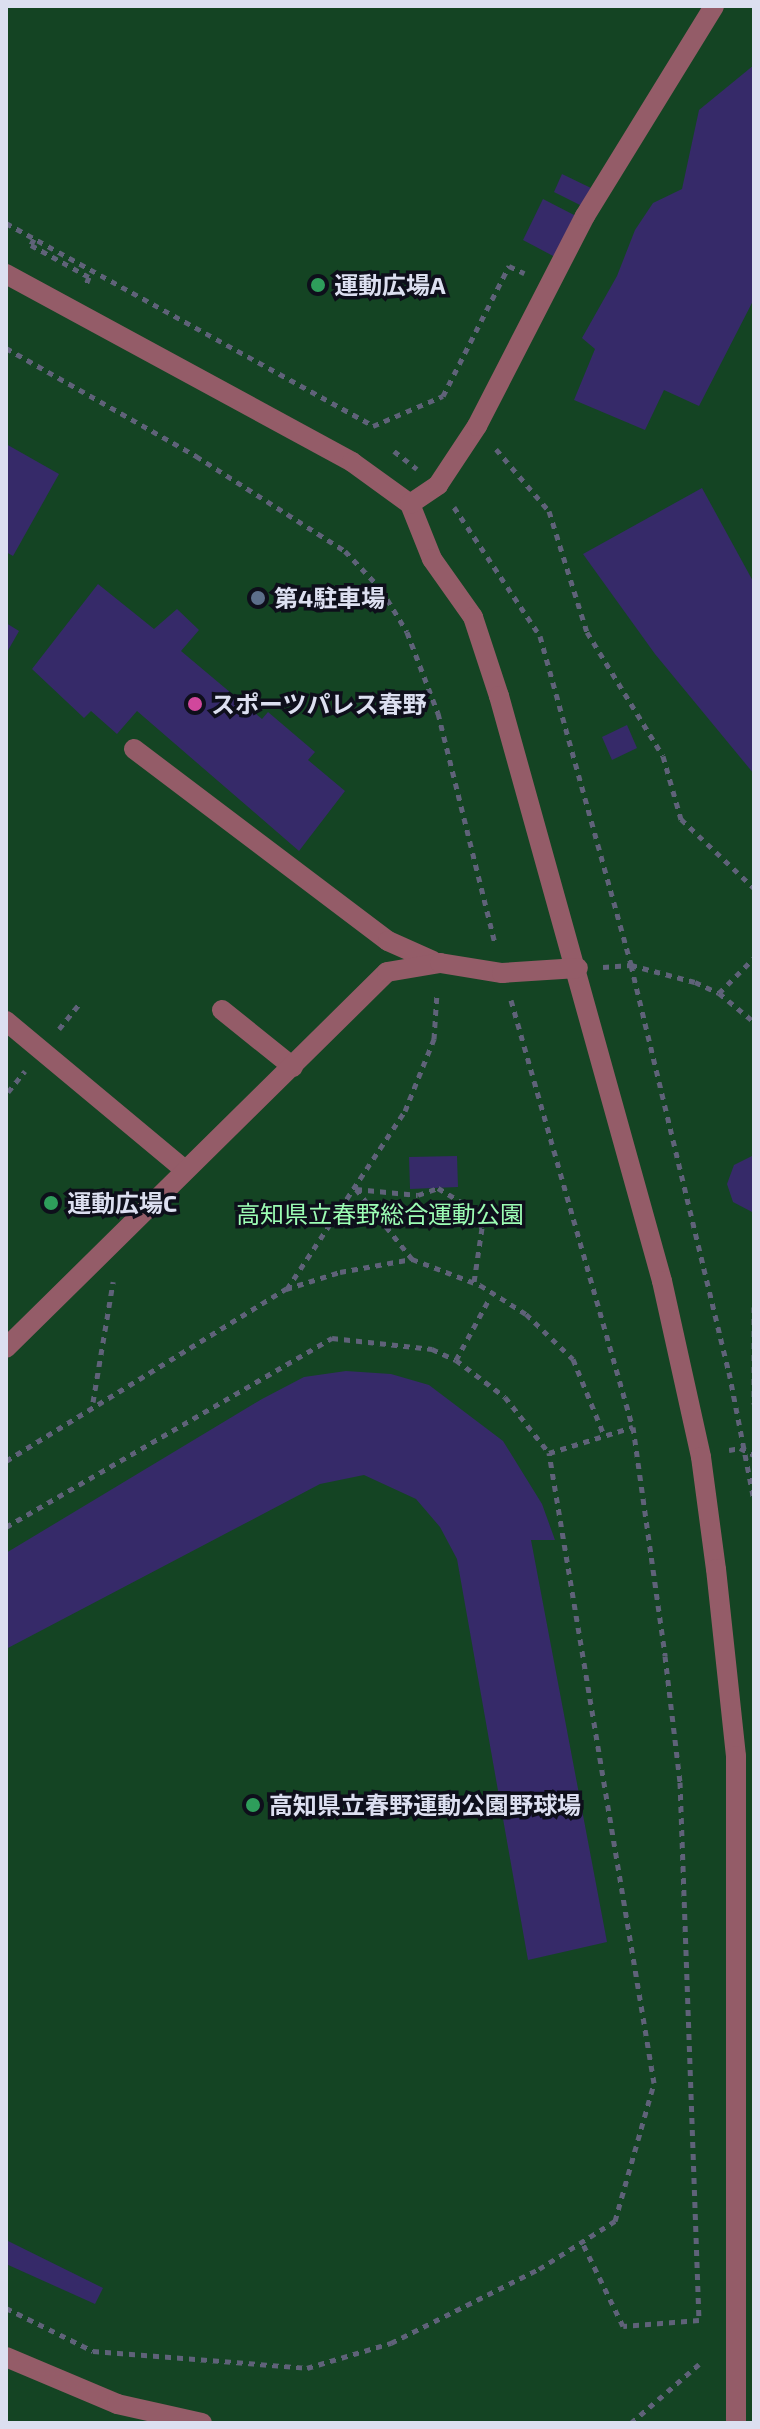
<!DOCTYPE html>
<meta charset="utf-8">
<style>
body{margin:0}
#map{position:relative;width:760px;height:2429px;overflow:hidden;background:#22253f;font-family:"Exo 2","Noto Sans JP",sans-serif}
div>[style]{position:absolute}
.green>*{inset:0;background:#144423}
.building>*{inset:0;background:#362a69}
.path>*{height:5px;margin-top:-2.5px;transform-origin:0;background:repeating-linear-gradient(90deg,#5f6279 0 6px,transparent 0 12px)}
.minor>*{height:20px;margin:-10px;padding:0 10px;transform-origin:10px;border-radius:10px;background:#945c68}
.dots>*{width:22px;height:22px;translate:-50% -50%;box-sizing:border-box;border:4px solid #0e0f1b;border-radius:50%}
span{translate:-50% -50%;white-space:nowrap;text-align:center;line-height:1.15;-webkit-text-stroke:7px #0e0f1b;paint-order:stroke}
.poi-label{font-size:24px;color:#dcdff0;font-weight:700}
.left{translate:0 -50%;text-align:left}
.park-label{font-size:24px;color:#9cfdb4}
.frame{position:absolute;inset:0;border:8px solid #dcdff0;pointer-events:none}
</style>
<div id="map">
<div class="green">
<i style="clip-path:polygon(6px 6px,754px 6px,754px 2423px,6px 2423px)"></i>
</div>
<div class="building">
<i style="clip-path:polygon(754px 65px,754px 299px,699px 406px,664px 390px,645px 430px,574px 400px,595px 349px,582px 338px,617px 276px,635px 230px,653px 203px,682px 189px,699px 110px)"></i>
<i style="clip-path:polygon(562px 174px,591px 188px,582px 206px,554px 192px)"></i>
<i style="clip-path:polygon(543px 199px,576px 216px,555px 257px,523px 240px)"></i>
<i style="clip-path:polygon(6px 444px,59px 474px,13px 556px,6px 552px)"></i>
<i style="clip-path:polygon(702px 488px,754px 583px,754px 774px,655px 654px,583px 554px)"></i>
<i style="clip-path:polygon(98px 584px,154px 629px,177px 609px,199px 630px,181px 651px,262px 719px,268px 712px,315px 752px,308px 760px,345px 791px,299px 851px,137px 711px,117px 734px,91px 711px,84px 718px,32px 669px)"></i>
<i style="clip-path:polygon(6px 623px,19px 631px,6px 654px)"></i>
<i style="clip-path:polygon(627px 725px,637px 748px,612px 760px,602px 737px)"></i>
<i style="clip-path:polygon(754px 1155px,754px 1213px,733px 1202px,727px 1184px,734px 1165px)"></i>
<i style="clip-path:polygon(457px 1156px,458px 1187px,410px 1189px,409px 1157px)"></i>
<i style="clip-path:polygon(346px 1371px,391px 1374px,429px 1385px,503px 1441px,542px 1504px,555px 1540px,531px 1540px,607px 1942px,528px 1960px,457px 1559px,440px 1527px,416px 1499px,364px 1475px,320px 1484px,6px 1649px,6px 1553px,262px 1399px,304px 1377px)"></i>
<i style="clip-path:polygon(6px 2240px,103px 2288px,95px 2304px,6px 2264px)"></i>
</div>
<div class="path">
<i style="left:6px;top:223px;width:419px;rotate:28.9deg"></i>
<i style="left:373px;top:426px;width:76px;rotate:-23.2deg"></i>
<i style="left:443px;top:396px;width:146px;rotate:-63.1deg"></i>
<i style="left:509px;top:266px;width:17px;rotate:25deg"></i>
<i style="left:34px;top:239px;width:7px;rotate:117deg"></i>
<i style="left:31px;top:245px;width:66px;rotate:28.9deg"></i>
<i style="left:89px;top:277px;width:11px;rotate:112deg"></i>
<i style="left:6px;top:348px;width:219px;rotate:29.6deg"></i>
<i style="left:196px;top:456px;width:177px;rotate:32.5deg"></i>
<i style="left:345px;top:551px;width:52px;rotate:46.5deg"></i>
<i style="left:381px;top:589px;width:50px;rotate:58.8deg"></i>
<i style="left:407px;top:632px;width:87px;rotate:69.1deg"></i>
<i style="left:438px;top:713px;width:238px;rotate:76.1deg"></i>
<i style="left:496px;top:449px;width:82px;rotate:49.5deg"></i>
<i style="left:549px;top:511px;width:127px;rotate:72.6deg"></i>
<i style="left:587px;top:632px;width:145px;rotate:58.5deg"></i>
<i style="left:663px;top:756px;width:66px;rotate:74.1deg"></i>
<i style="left:681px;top:819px;width:100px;rotate:43.4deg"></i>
<i style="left:394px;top:451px;width:29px;rotate:38deg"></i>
<i style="left:454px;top:507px;width:155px;rotate:56.3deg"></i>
<i style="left:540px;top:636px;width:341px;rotate:74.5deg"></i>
<i style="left:631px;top:965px;width:419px;rotate:76.5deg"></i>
<i style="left:729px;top:1372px;width:131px;rotate:79deg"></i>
<i style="left:603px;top:967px;width:28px;rotate:-4deg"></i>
<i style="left:631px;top:965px;width:66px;rotate:14.9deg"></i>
<i style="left:695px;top:982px;width:26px;rotate:25deg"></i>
<i style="left:719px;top:993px;width:45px;rotate:39.6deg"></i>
<i style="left:719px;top:993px;width:49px;rotate:-45deg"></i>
<i style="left:511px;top:1000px;width:444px;rotate:74.1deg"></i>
<i style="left:633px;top:1427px;width:231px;rotate:82deg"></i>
<i style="left:665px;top:1656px;width:127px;rotate:83.2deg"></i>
<i style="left:680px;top:1782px;width:538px;rotate:87.98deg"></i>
<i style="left:699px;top:2320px;width:76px;rotate:175.5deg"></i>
<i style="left:623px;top:2326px;width:93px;rotate:-116deg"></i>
<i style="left:59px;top:1029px;width:33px;rotate:-51deg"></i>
<i style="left:8px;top:1092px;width:27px;rotate:-51deg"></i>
<i style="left:356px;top:1189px;width:62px;rotate:5.5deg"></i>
<i style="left:418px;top:1195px;width:21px;rotate:-19deg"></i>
<i style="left:438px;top:1188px;width:44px;rotate:31.2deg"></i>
<i style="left:476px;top:1211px;width:18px;rotate:71deg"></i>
<i style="left:482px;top:1228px;width:55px;rotate:98.4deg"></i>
<i style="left:356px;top:1189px;width:90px;rotate:51.3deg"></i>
<i style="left:287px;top:1289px;width:214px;rotate:-56.5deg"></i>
<i style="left:405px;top:1111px;width:78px;rotate:-68.1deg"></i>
<i style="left:434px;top:1039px;width:47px;rotate:-86.3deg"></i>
<i style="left:754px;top:1307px;width:97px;rotate:90deg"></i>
<i style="left:456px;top:1360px;width:67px;rotate:-61.5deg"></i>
<i style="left:93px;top:1402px;width:122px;rotate:-80.5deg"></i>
<i style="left:729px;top:1450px;width:11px;rotate:-10deg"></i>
<i style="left:740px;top:1448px;width:16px;rotate:27deg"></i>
<i style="left:6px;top:1461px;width:329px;rotate:-31.6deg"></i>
<i style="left:286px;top:1289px;width:57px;rotate:-17.5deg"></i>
<i style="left:340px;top:1272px;width:73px;rotate:-10.2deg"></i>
<i style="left:412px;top:1259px;width:73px;rotate:20.9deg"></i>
<i style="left:480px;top:1285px;width:54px;rotate:32.2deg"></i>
<i style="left:526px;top:1314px;width:65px;rotate:43.8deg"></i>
<i style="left:573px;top:1359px;width:82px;rotate:67.8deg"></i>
<i style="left:6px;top:1527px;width:377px;rotate:-30.1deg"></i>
<i style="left:332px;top:1338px;width:101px;rotate:6.3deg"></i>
<i style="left:432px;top:1349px;width:26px;rotate:25deg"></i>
<i style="left:456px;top:1360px;width:61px;rotate:37.1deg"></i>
<i style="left:505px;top:1397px;width:71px;rotate:51.8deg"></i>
<i style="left:6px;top:2308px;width:97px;rotate:26.3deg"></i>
<i style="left:93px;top:2351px;width:215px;rotate:4.5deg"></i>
<i style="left:307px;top:2368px;width:88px;rotate:-16.6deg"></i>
<i style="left:391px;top:2343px;width:165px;rotate:-26.6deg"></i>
<i style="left:539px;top:2269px;width:90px;rotate:-32.3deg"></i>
<i style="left:615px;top:2221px;width:143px;rotate:-74.2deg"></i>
<i style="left:654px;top:2083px;width:639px;rotate:-99.46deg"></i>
<i style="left:549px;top:1453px;width:88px;rotate:-17.2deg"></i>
<i style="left:631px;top:2423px;width:90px;rotate:-40.9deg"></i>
</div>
<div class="minor">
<i style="left:6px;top:274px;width:394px;rotate:28.5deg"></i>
<i style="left:352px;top:462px;width:72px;rotate:35.9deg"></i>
<i style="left:410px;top:504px;width:59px;rotate:68.2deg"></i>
<i style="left:432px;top:559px;width:71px;rotate:54.7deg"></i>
<i style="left:473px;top:617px;width:83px;rotate:71.8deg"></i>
<i style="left:499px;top:696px;width:607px;rotate:74.43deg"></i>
<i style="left:662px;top:1281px;width:180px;rotate:77.5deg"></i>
<i style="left:701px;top:1457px;width:113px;rotate:82.4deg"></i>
<i style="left:716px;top:1569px;width:188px;rotate:83.9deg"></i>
<i style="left:736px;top:1756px;width:667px;rotate:90deg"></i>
<i style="left:410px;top:504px;width:34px;rotate:-34deg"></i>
<i style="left:438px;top:485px;width:71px;rotate:-56.5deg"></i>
<i style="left:477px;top:426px;width:236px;rotate:-62.8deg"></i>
<i style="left:585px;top:216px;width:246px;rotate:-58.4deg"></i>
<i style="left:134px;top:749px;width:318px;rotate:37.1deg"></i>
<i style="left:388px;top:941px;width:49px;rotate:24deg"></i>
<i style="left:222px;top:1010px;width:91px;rotate:38.8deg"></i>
<i style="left:6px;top:1021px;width:233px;rotate:39.8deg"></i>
<i style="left:6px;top:1348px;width:535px;rotate:-44.62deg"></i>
<i style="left:387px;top:972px;width:54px;rotate:-9.6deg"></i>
<i style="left:440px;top:963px;width:63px;rotate:9.2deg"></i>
<i style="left:502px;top:973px;width:76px;rotate:-3.8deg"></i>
<i style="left:6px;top:2357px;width:121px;rotate:22.9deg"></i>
<i style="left:117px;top:2404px;width:87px;rotate:12.6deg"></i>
</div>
<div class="dots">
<i style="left:318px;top:285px;background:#2e9e5b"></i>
<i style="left:258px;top:598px;background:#5c6f8a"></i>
<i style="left:195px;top:704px;background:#d1479c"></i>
<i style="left:51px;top:1203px;background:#2e9e5b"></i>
<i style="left:253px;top:1805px;background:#2e9e5b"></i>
</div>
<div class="poi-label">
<span class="left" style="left:334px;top:285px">運動広場A</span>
<span class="left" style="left:274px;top:598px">第4駐車場</span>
<span class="left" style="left:211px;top:704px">スポーツパレス春野</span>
<span class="left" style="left:67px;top:1203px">運動広場C</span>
<span class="left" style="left:269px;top:1805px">高知県立春野運動公園野球場</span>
</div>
<div class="park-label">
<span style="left:380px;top:1214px">高知県立春野総合運動公園</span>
</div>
<div class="frame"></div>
</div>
